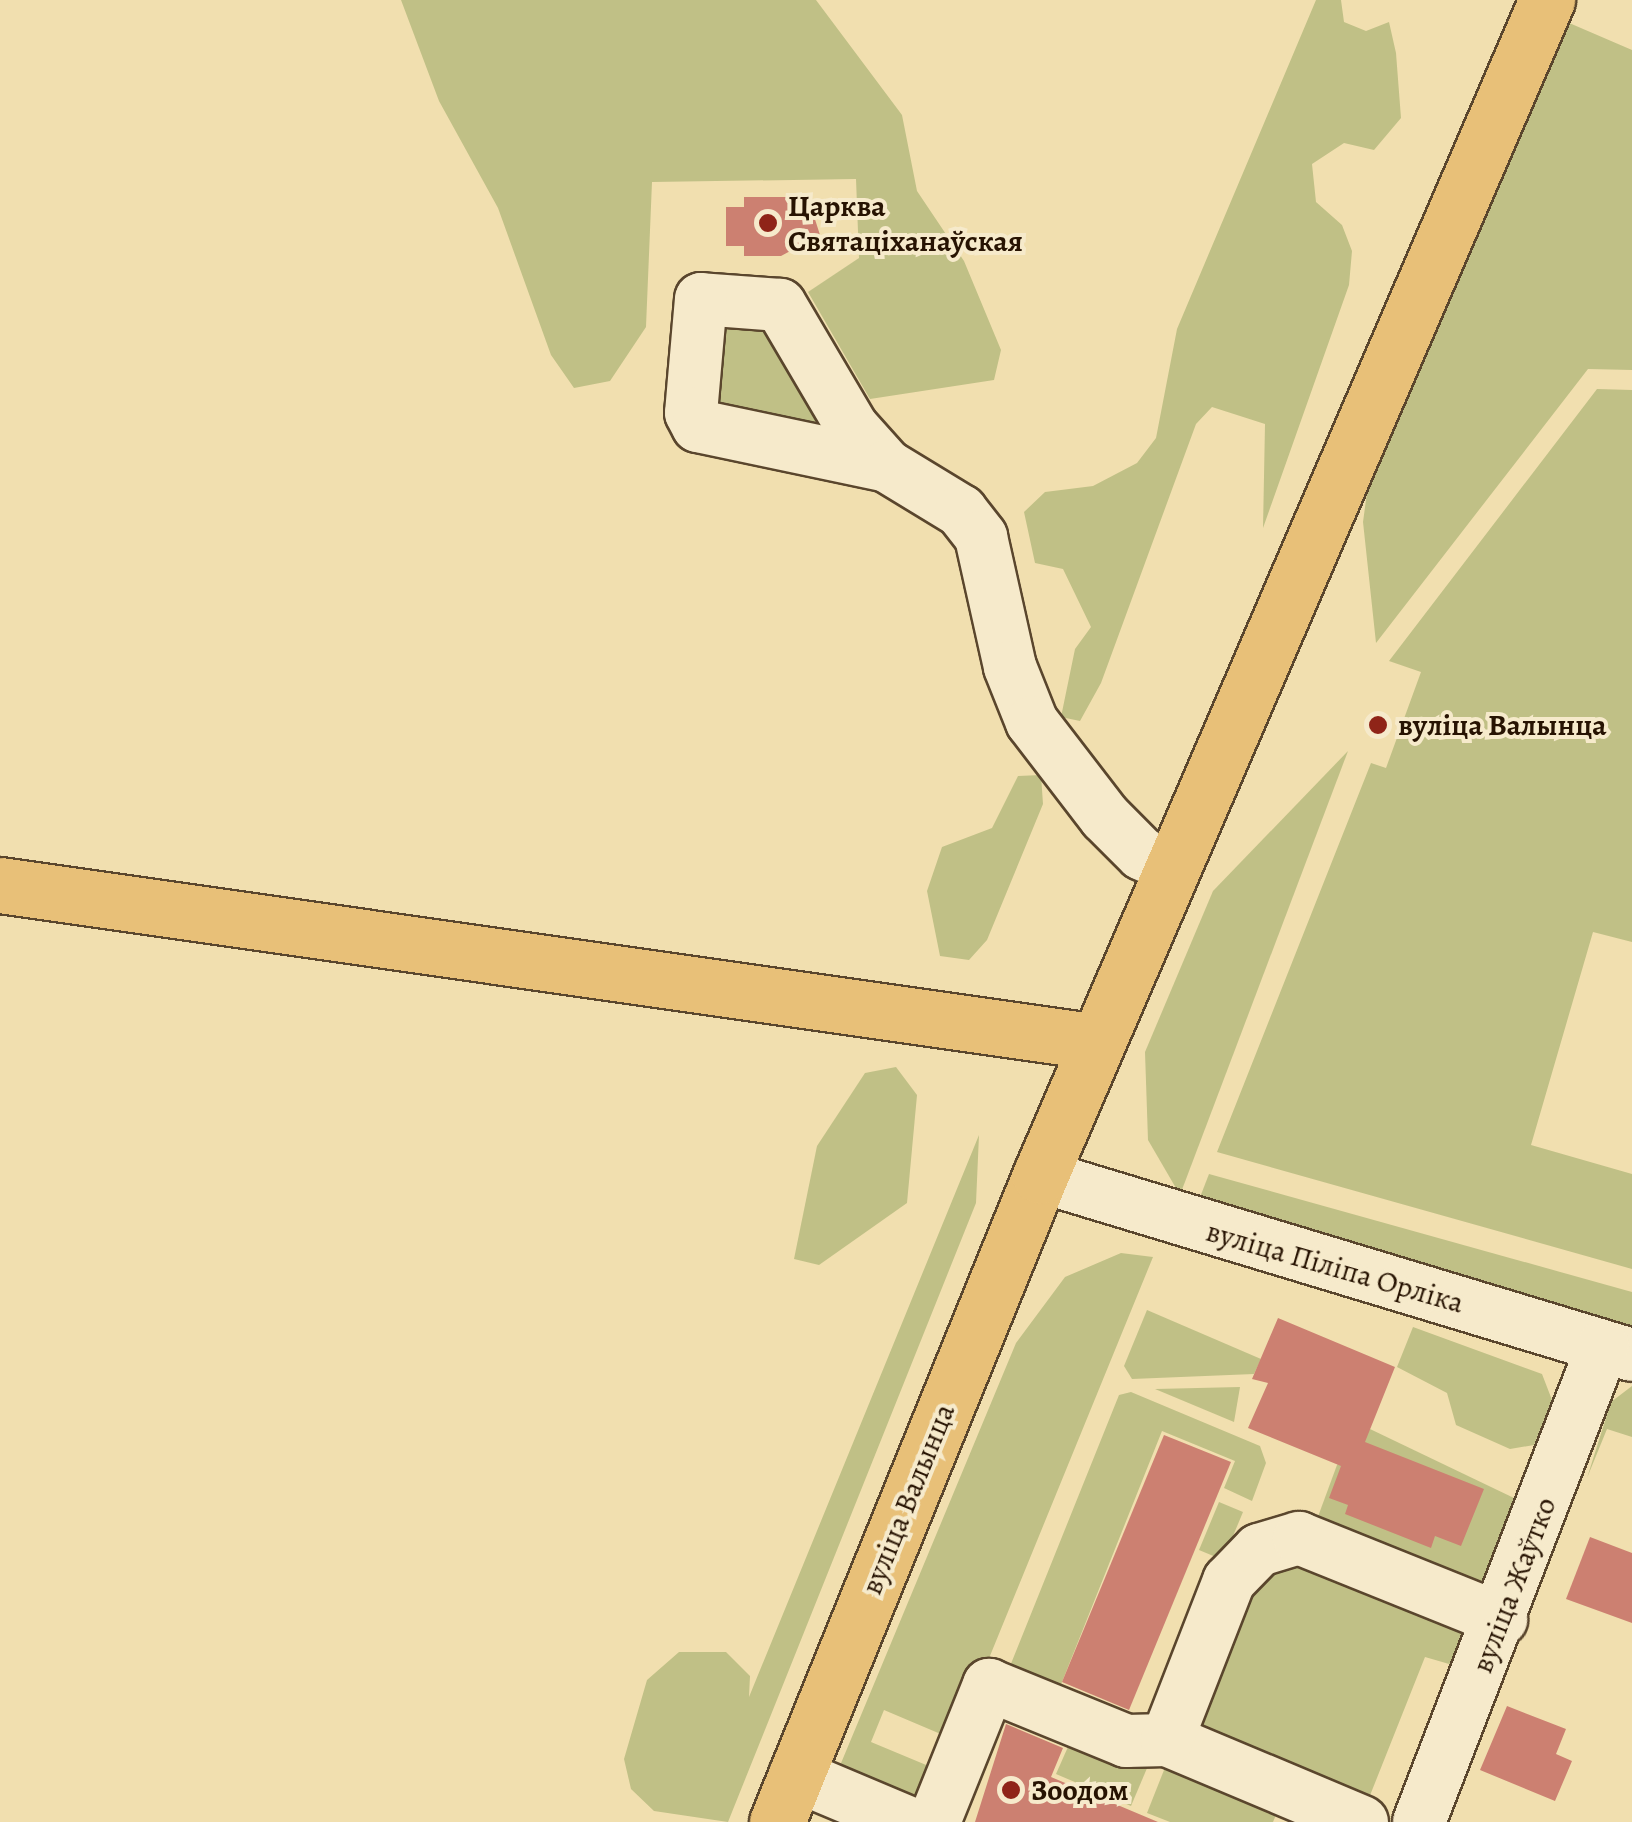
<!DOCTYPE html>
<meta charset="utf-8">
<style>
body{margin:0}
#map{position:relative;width:1632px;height:1822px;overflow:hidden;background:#f1dfaf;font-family:Alegreya,serif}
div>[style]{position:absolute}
.green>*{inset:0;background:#c0c086}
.building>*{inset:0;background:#cc8071}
.roads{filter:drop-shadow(2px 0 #5a462d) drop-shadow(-2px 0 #5a462d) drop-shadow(0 2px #5a462d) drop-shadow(0 -2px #5a462d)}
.minor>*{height:52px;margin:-26px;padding:0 26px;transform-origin:26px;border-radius:26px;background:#f6eacb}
.major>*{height:55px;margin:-27.5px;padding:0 27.5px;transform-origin:27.5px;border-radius:27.5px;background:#e8c078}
.dots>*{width:28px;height:28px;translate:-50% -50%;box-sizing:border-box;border:5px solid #f6eacb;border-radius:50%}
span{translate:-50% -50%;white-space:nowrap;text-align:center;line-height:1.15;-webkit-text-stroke:8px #f6eacb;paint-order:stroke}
.poi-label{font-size:30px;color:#271302;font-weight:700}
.left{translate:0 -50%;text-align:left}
.street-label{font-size:30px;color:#271302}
</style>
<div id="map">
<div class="green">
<i style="clip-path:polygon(401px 0,816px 0,902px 115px,917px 191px,964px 261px,1001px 350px,994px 380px,870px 399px,808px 292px,859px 258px,856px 179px,652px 182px,646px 327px,610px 381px,574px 388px,551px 355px,498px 208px,439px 101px)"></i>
<i style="clip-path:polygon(1316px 0,1341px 0,1344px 22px,1366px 31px,1389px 22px,1396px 53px,1401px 118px,1374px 150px,1344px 143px,1312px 164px,1316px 202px,1342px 225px,1352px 251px,1349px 285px,1263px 528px,1265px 424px,1212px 407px,1196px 424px,1101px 683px,1080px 721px,1061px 717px,1075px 649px,1091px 627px,1063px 569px,1035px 563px,1024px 512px,1045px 492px,1093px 486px,1137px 463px,1156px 438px,1177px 329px)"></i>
<i style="clip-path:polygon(1546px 13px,1632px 50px,1632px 370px,1588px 369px,1376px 643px,1363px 522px,1369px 478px)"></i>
<i style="clip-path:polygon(764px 318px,837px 427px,726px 420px,716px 399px,717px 327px)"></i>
<i style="clip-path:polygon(1597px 389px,1632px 390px,1632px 942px,1593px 932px,1531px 1145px,1632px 1174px,1632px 1269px,1217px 1152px,1371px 763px,1386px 768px,1421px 672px,1389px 661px)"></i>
<i style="clip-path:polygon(1348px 751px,1180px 1195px,1148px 1140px,1145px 1052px,1213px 891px)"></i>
<i style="clip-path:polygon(1041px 775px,1043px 804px,987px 940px,969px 960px,940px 956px,927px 891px,942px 847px,992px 828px,1018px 776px)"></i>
<i style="clip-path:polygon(896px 1067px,917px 1095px,907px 1203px,819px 1265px,794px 1259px,817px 1146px,865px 1073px)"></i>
<i style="clip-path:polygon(979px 1135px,976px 1203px,728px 1822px,654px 1811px,631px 1789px,624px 1759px,647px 1680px,679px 1652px,726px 1652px,750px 1676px,749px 1697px)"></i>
<i style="clip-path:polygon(1209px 1174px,1632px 1292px,1632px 1332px,1197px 1205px)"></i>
<i style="clip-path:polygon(1121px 1253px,1153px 1257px,983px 1673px,969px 1669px,943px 1735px,884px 1710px,871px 1742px,931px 1767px,913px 1811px,834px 1780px,1016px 1343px,1065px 1277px)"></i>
<i style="clip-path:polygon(1147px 1310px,1261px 1359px,1254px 1374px,1132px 1379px,1124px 1366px)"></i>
<i style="clip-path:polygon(1413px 1327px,1542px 1374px,1552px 1400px,1534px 1445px,1510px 1449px,1456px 1425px,1447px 1393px,1397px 1367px)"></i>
<i style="clip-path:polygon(1632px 1386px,1632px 1437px,1607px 1429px,1587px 1478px,1611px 1402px)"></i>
<i style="clip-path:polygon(1240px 1387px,1234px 1422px,1155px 1389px)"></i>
<i style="clip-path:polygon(1131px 1392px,1260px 1446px,1266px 1463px,1252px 1501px,1224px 1488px,1235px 1461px,1162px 1431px,1054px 1702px,1004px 1681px,1119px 1395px)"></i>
<i style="clip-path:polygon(1370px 1429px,1514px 1498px,1491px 1578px,1474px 1588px,1316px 1522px,1337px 1465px)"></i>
<i style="clip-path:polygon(1219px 1502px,1243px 1512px,1223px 1560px,1199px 1550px)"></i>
<i style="clip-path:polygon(1280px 1553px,1468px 1632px,1456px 1666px,1425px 1657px,1365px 1808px,1182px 1733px,1238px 1585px)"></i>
<i style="clip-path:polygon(1075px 1731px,1153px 1754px,1131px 1806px,1056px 1774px)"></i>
<i style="clip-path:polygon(1166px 1765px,1278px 1810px,1273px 1822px,1170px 1822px,1147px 1813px)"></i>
</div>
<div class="building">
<i style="clip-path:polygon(744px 197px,786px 197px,812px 210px,820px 235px,781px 256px,744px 256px,744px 246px,726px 246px,726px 207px,744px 207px)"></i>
<i style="clip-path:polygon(1278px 1318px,1395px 1367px,1365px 1442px,1484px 1489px,1461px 1546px,1435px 1536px,1431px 1548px,1345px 1514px,1348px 1505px,1329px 1498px,1341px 1466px,1248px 1428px,1268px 1383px,1252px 1379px)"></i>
<i style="clip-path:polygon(1164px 1435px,1231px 1462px,1129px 1710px,1062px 1682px)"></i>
<i style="clip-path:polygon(1590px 1537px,1632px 1553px,1632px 1623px,1566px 1599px)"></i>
<i style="clip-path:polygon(1507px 1706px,1566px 1729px,1556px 1754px,1572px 1761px,1555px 1801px,1480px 1770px)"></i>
<i style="clip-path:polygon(1006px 1724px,1063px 1748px,1051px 1777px,1158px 1822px,975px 1822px)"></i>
</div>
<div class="roads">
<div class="minor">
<i style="left:887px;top:466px;width:52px;rotate:-131.9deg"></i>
<i style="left:852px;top:427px;width:142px;rotate:-120.5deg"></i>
<i style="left:780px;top:305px;width:79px;rotate:-175.7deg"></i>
<i style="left:701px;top:299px;width:114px;rotate:95deg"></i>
<i style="left:691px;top:413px;width:15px;rotate:62deg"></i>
<i style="left:698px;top:426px;width:193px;rotate:11.9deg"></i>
<i style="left:887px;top:466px;width:87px;rotate:31.3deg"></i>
<i style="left:961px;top:511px;width:33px;rotate:52deg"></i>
<i style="left:981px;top:537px;width:133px;rotate:77.4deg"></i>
<i style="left:1010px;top:667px;width:59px;rotate:68.2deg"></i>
<i style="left:1032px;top:722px;width:120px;rotate:52.5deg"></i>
<i style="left:1105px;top:817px;width:52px;rotate:45deg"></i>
<i style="left:1142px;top:854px;width:32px;rotate:24deg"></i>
<i style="left:1040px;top:1176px;width:618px;rotate:16.82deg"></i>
<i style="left:795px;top:1775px;width:121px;rotate:22.8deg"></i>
<i style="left:934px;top:1822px;width:148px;rotate:-68.1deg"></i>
<i style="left:989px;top:1685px;width:148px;rotate:22.2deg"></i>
<i style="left:1126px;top:1741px;width:41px;rotate:-1.4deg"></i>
<i style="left:1362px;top:1822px;width:212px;rotate:-157.2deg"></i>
<i style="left:1167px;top:1740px;width:171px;rotate:-68.7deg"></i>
<i style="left:1229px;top:1581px;width:43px;rotate:-45.9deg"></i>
<i style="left:1259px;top:1550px;width:42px;rotate:-16.7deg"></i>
<i style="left:1299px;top:1538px;width:218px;rotate:21.9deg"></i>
<i style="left:1419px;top:1822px;width:510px;rotate:-68.87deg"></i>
</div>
<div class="major">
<i style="left:0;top:885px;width:1108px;rotate:8.14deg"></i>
<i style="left:777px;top:1822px;width:697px;rotate:-67.85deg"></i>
<i style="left:1040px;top:1176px;width:1281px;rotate:-66.68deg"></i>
</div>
</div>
<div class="dots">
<i style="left:768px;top:223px;background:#8f2418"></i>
<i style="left:1378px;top:725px;background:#8f2418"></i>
<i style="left:1011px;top:1790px;background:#8f2418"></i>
</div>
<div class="poi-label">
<span class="left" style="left:788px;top:223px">Царква<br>Святаціханаўская</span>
<span class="left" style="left:1398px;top:725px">вуліца Валынца</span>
<span class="left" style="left:1031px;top:1790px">Зоодом</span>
</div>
<div class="street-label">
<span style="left:1335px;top:1267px;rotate:16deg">вуліца Піліпа Орліка</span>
<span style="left:908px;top:1499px;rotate:-68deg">вуліца Валынца</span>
<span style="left:1514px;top:1585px;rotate:-69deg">вуліца Жаўтко</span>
</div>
</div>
